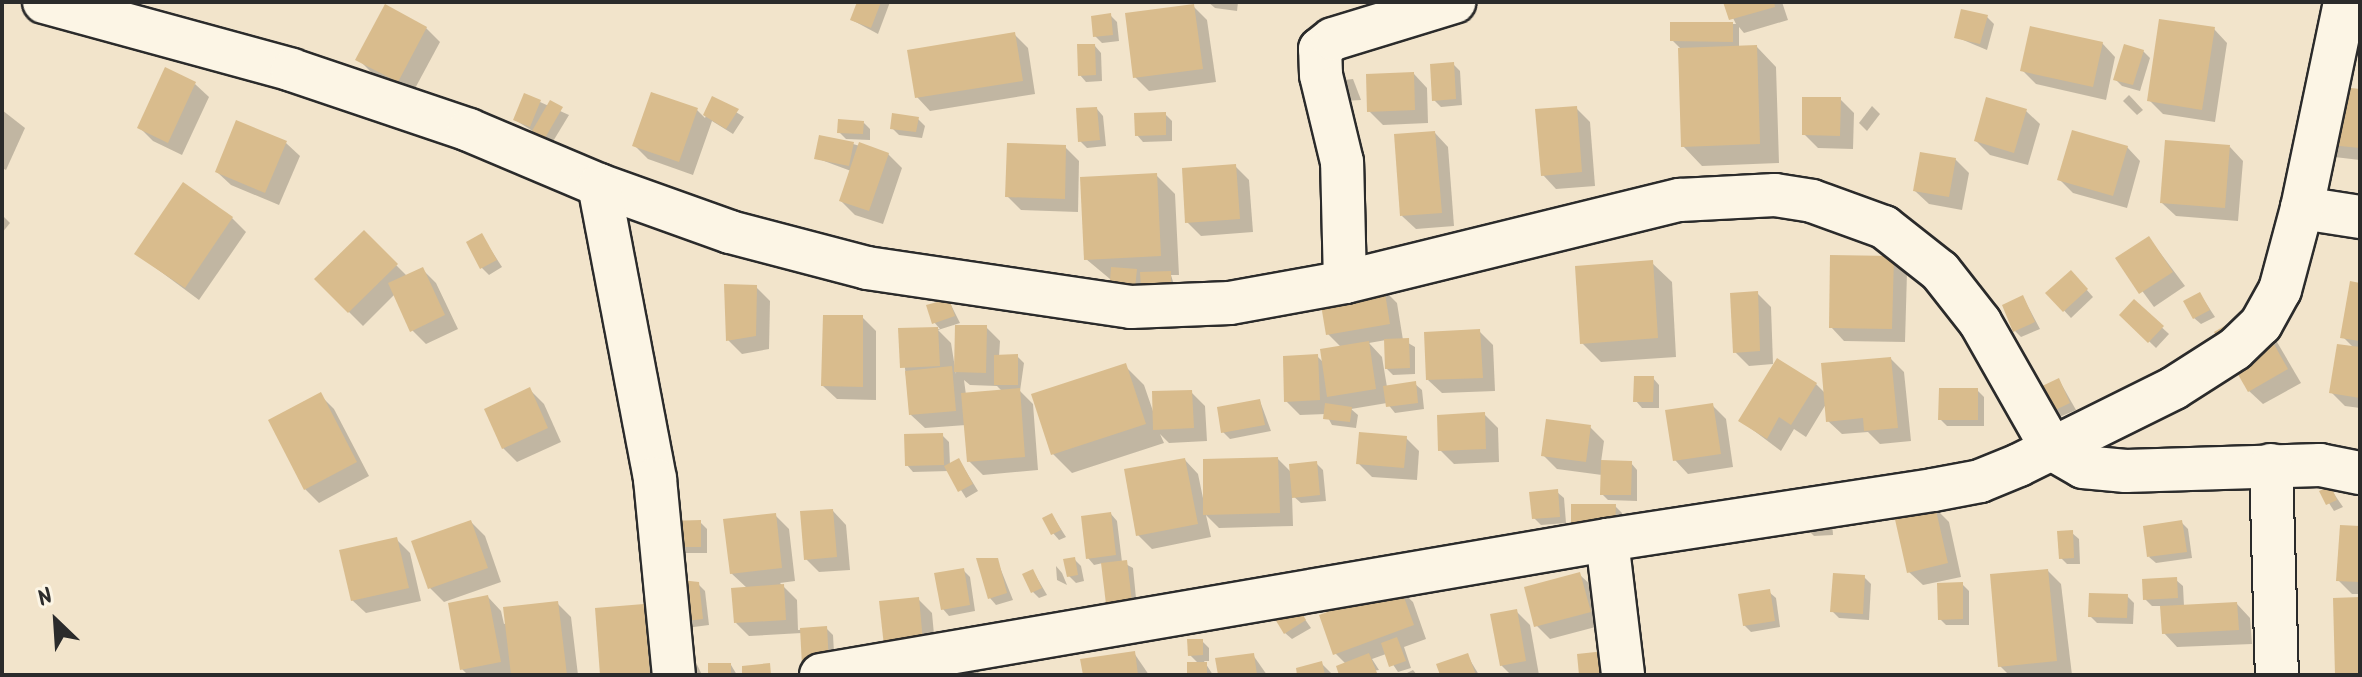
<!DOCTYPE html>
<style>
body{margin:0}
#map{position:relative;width:2362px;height:677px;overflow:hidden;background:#f2e4cb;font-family:Kalam,sans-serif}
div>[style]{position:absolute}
.shadow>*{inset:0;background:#0003}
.building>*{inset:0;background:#d9bc8d}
.roads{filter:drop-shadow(2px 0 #2b2b2b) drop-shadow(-2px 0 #2b2b2b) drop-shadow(0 2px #2b2b2b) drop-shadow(0 -2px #2b2b2b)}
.street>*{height:42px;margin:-21px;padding:0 21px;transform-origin:21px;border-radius:21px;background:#fcf5e5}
span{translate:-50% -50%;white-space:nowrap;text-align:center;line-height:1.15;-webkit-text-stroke:8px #fcf5e5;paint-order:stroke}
.frame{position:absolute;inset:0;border:4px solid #2b2b2b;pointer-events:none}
.north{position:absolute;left:16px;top:581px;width:80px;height:80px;-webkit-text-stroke:6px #fcf5e5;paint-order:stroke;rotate:335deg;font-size:22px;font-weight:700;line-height:32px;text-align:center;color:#2b2b2b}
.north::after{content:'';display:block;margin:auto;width:28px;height:36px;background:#2b2b2b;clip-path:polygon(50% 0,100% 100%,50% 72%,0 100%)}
</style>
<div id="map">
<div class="shadow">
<i style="clip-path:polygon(859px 2px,890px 2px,878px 34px,852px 20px)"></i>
<i style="clip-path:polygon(1208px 2px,1238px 2px,1237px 11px,1215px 8px)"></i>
<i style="clip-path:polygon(1725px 2px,1782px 2px,1788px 20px,1744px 33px,1739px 27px,1739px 48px,1757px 47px,1776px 67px,1779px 163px,1702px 166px,1683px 146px,1680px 48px,1672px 40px,1672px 24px,1736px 24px)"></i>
<i style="clip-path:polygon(1194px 7px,1207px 20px,1216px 82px,1149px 91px,1135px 77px)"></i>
<i style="clip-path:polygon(1110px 15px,1117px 22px,1119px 41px,1102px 43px,1095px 36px)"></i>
<i style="clip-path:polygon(1987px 17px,1994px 24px,1987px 50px,1956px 37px)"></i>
<i style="clip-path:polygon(426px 28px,440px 42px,412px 94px,372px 73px,358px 59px)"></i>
<i style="clip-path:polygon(2214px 29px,2227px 43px,2215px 122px,2163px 114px,2150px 101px)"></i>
<i style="clip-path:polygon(1014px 34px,1028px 48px,1035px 94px,930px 111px,917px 97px)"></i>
<i style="clip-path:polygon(2102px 43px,2115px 57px,2106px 100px,2036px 84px,2022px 70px)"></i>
<i style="clip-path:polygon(1095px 46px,1101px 53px,1102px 81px,1086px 82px,1080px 75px)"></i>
<i style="clip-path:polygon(2143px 51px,2150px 58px,2140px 91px,2122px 86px,2115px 79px)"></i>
<i style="clip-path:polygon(1453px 64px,1460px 71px,1462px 105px,1441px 107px,1434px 100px)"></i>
<i style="clip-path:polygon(1414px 74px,1427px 88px,1428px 123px,1383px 125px,1369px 111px)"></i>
<i style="clip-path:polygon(1353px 79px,1361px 100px,1343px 101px,1335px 81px)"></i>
<i style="clip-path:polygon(195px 84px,209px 97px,182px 155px,153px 141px,139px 127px)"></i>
<i style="clip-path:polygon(2360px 91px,2360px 160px,2326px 156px)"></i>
<i style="clip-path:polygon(2129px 95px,2143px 110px,2137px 115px,2123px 101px)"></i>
<i style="clip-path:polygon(713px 98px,744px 117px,733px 134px,712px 121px,693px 175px,648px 159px,634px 145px,697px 110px,705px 118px)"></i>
<i style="clip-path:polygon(1840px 99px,1854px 113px,1853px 149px,1818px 148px,1804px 134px)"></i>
<i style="clip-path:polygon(540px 102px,569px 115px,552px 143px,515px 120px)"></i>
<i style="clip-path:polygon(1872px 106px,1880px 114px,1867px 131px,1859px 123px)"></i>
<i style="clip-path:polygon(1576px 108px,1590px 122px,1595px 186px,1556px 189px,1543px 175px)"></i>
<i style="clip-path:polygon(1097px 109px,1103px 116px,1106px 146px,1087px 148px,1080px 141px)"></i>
<i style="clip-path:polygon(2px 110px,25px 128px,6px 170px,2px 168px)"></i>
<i style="clip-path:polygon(2026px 111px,2040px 124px,2028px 165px,1990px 155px,1976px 141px)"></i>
<i style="clip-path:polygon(1165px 114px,1172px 121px,1172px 141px,1143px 142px,1137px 135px)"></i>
<i style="clip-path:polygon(918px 119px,925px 126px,922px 138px,899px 135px,892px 128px)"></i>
<i style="clip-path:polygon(864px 123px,870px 129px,870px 140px,846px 139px,839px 132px)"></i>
<i style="clip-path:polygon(1435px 133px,1448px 147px,1454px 226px,1416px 229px,1402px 216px)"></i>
<i style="clip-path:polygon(286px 143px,300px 156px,279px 205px,231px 185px,217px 172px)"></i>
<i style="clip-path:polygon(853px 144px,888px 154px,902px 168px,883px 224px,855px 215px,841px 201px,851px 171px,816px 158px)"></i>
<i style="clip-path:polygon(1065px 147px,1079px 161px,1078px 212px,1021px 210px,1007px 196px)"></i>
<i style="clip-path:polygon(2127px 147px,2140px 161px,2127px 208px,2073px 193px,2059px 179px)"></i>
<i style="clip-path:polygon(2230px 147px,2243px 161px,2238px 221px,2176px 216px,2162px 203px)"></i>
<i style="clip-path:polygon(1955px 159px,1969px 173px,1962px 210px,1929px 204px,1915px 191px)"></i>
<i style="clip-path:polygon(1235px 166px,1249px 180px,1253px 232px,1201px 236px,1187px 222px)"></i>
<i style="clip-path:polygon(1156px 175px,1175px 194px,1179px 275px,1171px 275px,1177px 295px,1140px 304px,1086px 259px)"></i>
<i style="clip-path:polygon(2px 215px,10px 223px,2px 233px)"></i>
<i style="clip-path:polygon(232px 218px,246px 232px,199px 300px,137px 254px)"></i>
<i style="clip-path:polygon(364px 233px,407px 276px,422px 269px,436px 283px,458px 329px,426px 344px,412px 330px,395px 294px,363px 326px,316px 279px)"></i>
<i style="clip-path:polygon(482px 236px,502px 267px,489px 275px,482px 268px)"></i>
<i style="clip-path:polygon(2149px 238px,2185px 286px,2154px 307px,2118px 258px)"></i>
<i style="clip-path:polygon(1893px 258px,1907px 272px,1905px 342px,1844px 341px,1831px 327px)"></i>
<i style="clip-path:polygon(1652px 263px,1672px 282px,1676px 357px,1601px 362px,1582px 343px)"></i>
<i style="clip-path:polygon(2071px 272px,2093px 297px,2071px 318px,2048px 293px)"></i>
<i style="clip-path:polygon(2360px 285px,2360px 408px,2345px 406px,2331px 392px,2354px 348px,2343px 337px)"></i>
<i style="clip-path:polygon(756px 287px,770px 301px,769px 349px,742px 354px,728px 340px)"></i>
<i style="clip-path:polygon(1383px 289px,1397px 303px,1403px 340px,1415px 347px,1415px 374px,1393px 375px,1385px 367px,1386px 340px,1369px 343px,1382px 357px,1387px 387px,1415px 384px,1422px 390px,1424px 409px,1395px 413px,1387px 403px,1351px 409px,1358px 415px,1356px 428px,1332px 425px,1326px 414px,1300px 415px,1286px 401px,1317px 356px,1324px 363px,1341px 347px,1328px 334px)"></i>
<i style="clip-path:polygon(1757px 293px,1771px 307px,1773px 364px,1749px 366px,1735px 352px)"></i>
<i style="clip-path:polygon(2200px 294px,2215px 317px,2201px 324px,2194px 318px)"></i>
<i style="clip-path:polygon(2023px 297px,2040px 329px,2021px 337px,2015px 331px)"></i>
<i style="clip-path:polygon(evenodd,949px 301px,960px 323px,938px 330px,951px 343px,956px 374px,957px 327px,986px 327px,1000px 341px,999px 357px,1017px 356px,1024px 363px,1020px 391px,1033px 404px,1038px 470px,983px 475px,969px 461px,966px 425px,925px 428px,911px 415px,900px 330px,940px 329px,934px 322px,949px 301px,964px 380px,970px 385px,997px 386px,1003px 392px,966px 395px,964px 380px)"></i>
<i style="clip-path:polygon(2134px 302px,2169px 334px,2156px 348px,2122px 315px)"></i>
<i style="clip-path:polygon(862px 317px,876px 331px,876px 400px,837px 399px,823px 386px)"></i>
<i style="clip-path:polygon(2267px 325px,2301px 383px,2263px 404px,2249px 391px)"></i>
<i style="clip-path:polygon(1479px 331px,1493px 345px,1495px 391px,1442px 393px,1428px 380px)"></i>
<i style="clip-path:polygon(1891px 359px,1904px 372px,1911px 441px,1880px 444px,1868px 432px,1842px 434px,1828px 421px,1826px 404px,1806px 437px,1794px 429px,1781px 451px,1741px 421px,1816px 384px,1825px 393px)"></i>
<i style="clip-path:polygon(1125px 366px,1144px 385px,1154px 414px,1191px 392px,1205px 406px,1207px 441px,1169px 443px,1160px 434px,1164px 443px,1072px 473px,1053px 454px)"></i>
<i style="clip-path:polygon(1653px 378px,1659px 385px,1659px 408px,1642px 408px,1636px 401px)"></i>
<i style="clip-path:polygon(2059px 380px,2076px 410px,2057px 418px,2050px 411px)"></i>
<i style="clip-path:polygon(530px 390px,544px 404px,561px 442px,517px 462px,503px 448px)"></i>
<i style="clip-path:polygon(1977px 390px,1984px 397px,1984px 426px,1947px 426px,1940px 419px)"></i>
<i style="clip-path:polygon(320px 395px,334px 409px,369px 476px,319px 503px,305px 489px)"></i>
<i style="clip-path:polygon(1260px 401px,1271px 431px,1230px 439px,1223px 432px)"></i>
<i style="clip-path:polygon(1712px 405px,1726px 419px,1733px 467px,1688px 474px,1675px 460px)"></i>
<i style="clip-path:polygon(1484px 414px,1498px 428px,1499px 462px,1454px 464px,1440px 450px)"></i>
<i style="clip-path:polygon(1590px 427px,1604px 441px,1601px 462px,1631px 463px,1637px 470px,1637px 501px,1608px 500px,1602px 494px,1602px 475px,1557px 469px,1543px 455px)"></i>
<i style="clip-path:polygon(942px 435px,949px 442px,950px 465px,959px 460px,978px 491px,966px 498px,949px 471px,913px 472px,907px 465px)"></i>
<i style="clip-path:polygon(1406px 438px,1419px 451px,1417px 480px,1372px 477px,1358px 463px)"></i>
<i style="clip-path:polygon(1278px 459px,1292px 473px,1316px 463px,1323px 470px,1326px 501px,1301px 503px,1292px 495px,1293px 526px,1219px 528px,1206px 515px,1211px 537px,1152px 549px,1138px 535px,1185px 460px,1198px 474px,1203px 498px)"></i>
<i style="clip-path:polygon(2330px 488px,2343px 507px,2334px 511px,2322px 492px)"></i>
<i style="clip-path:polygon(1557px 492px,1564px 498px,1566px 523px,1541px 525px,1534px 518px)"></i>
<i style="clip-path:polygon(1615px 506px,1622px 513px,1621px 531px,1580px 531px)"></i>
<i style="clip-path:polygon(1935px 508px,1949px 522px,1961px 577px,1923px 585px,1909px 572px)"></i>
<i style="clip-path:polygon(833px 511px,846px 525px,850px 570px,819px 572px,806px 559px)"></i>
<i style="clip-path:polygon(1111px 514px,1117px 521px,1122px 562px,1133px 568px,1137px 608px,1115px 610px,1108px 603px,1103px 563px,1094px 565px,1088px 558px)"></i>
<i style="clip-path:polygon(775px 515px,789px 529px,795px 581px,780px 583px,797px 600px,798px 630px,826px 628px,833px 635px,835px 670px,802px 633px,749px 636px,736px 623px,747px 588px,731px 573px)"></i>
<i style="clip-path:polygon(1052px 515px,1066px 537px,1059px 540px,1053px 533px)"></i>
<i style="clip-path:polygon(1832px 521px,1833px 535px,1814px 536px,1807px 529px)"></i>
<i style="clip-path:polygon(471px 522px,485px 536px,501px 582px,444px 602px,430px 588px)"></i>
<i style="clip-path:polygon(700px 522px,707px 529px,707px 553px,677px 553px)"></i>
<i style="clip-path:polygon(2181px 522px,2188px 529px,2192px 558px,2156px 563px,2149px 557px)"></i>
<i style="clip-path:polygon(2360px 528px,2360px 594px,2352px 594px,2338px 580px)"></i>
<i style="clip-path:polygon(2072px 533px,2079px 539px,2080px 564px,2067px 564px,2061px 558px)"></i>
<i style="clip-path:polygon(396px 539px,410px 553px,421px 601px,366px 613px,352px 600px)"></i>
<i style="clip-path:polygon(1074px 559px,1081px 566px,1084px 581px,1076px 583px,1069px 576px)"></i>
<i style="clip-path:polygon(997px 560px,1013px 600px,996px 605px,990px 598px)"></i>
<i style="clip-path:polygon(1056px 566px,1062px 573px,1067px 585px,1057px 580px)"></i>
<i style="clip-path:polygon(963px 570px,970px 577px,975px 611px,949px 616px,943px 609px)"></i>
<i style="clip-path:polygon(1033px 571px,1047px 595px,1039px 598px,1033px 592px)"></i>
<i style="clip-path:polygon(2048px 571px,2061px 584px,2072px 675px,2009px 675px,2000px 666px)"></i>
<i style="clip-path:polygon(1580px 575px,1594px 588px,1603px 625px,1550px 639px,1536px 625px)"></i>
<i style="clip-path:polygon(1864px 577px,1871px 584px,1869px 620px,1839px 618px,1832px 611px)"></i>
<i style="clip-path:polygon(2176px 580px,2183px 586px,2184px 606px,2237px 604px,2250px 618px,2252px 644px,2177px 647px,2164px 633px,2162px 606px,2152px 606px,2145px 599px)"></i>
<i style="clip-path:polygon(698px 584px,705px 591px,709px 625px,686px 628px)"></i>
<i style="clip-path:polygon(1962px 584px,1969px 591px,1969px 625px,1946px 625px,1940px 619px)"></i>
<i style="clip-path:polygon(1399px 589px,1413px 602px,1426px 639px,1404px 647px,1411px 668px,1398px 672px,1386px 654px,1372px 659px,1379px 670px,1341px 675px,1339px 667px,1346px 664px,1335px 653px)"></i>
<i style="clip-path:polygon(1769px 592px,1776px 598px,1780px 627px,1751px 632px,1744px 625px)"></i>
<i style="clip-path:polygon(2127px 596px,2134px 603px,2133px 624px,2097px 623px,2090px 616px)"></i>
<i style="clip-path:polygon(488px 597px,501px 611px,504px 624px,557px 603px,571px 617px,578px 675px,468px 675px,462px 669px)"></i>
<i style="clip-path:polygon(918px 599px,932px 613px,936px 656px,900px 659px)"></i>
<i style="clip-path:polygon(644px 606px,657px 620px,662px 675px,602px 675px)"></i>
<i style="clip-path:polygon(1297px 608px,1311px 628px,1292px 639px,1285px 633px)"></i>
<i style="clip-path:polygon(1516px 611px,1530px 625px,1539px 675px,1511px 675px,1501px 665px)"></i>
<i style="clip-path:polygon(1202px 641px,1209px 648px,1209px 661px,1204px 661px,1213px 675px,1189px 675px,1199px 664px,1190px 655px)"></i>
<i style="clip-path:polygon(1134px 653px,1149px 675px,1085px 675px)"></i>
<i style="clip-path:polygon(692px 654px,702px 675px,681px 675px)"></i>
<i style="clip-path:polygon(1253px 655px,1267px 675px,1220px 675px)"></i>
<i style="clip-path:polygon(1467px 655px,1479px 675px,1442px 675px)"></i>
<i style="clip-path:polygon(1321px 663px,1333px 675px,1300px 675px)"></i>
<i style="clip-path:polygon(731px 665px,737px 675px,710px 675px)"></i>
<i style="clip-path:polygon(1413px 670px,1417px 675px,1403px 675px)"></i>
<i style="clip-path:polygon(977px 671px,981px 675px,964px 675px)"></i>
</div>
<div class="building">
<i style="clip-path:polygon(857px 2px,881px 2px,871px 28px,850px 20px)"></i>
<i style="clip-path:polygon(1723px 2px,1774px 2px,1775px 7px,1729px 20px)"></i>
<i style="clip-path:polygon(385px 4px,427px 27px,398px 82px,355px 60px)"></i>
<i style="clip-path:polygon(1194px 4px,1203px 69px,1133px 78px,1125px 13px)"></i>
<i style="clip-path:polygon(1961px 9px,1988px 15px,1980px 44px,1954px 38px)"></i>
<i style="clip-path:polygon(1111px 13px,1113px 35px,1093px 37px,1091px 16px)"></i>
<i style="clip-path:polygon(2159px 19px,2215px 27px,2202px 110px,2147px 101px)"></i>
<i style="clip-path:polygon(1670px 22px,1733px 22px,1733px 42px,1670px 41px)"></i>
<i style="clip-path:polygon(2030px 26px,2103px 42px,2093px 87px,2020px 71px)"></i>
<i style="clip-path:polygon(1015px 32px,1023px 81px,915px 98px,907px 50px)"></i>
<i style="clip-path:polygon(1077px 44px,1095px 44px,1096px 75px,1078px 76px)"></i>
<i style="clip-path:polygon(2124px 44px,2144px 50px,2133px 85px,2113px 80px)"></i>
<i style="clip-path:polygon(1757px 45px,1760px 144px,1681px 147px,1678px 48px)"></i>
<i style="clip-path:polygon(1454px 62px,1456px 99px,1432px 101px,1430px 64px)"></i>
<i style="clip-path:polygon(165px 67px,196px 82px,168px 143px,137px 128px)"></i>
<i style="clip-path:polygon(1414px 72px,1415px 110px,1367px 112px,1366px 74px)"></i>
<i style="clip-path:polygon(2317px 84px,2360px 89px,2360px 148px,2310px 143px)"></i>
<i style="clip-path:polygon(651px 92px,698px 108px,679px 162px,632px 146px)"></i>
<i style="clip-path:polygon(524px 93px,541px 100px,530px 127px,513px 120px)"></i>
<i style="clip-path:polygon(712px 96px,739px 109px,726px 129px,703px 115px)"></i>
<i style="clip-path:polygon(1802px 97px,1841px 97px,1840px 136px,1802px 135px)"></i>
<i style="clip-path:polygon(1986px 97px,2027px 109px,2014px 153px,1974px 141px)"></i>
<i style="clip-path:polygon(550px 100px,563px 107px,545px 138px,532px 131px)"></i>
<i style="clip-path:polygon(1577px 106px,1582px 172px,1541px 176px,1535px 109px)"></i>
<i style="clip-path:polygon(1097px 107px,1100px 140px,1078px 142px,1076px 108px)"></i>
<i style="clip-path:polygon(1166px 112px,1166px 135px,1135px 136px,1134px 113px)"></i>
<i style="clip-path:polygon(892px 113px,919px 117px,916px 132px,890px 129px)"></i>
<i style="clip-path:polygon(838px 119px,864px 121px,863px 134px,837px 133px)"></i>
<i style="clip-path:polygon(236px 120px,287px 141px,265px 193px,215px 172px)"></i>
<i style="clip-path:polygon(2072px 130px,2128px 146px,2113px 196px,2057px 180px)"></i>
<i style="clip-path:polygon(1435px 131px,1442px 213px,1400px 216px,1394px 134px)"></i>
<i style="clip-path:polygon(819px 135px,854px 142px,849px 166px,814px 159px)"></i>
<i style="clip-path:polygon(2165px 140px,2230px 145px,2225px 208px,2160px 203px)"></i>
<i style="clip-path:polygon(859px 142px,889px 153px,869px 211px,839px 201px)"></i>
<i style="clip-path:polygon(1007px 143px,1066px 145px,1065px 199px,1005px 197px)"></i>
<i style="clip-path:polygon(1920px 152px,1956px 158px,1949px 197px,1913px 191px)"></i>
<i style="clip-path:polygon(1236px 164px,1240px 219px,1185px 223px,1182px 168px)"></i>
<i style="clip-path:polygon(1157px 173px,1161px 256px,1084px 260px,1080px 177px)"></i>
<i style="clip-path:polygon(183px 182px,233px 217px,185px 288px,134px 254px)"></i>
<i style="clip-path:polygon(364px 230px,398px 264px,348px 313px,314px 279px)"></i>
<i style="clip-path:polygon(482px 233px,497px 260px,480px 269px,466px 242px)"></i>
<i style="clip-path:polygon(2149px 236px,2173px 272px,2139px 294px,2115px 258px)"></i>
<i style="clip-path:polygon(1830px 255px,1894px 256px,1892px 329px,1829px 328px)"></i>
<i style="clip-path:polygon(1653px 260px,1658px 338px,1580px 344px,1575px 266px)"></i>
<i style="clip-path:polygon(423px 267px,445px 315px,410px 332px,388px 283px)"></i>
<i style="clip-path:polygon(1111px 267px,1137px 269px,1134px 298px,1109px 296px)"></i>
<i style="clip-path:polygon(2071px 270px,2088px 289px,2063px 312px,2045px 293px)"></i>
<i style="clip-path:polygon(1171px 271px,1171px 289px,1141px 289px,1140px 272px)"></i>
<i style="clip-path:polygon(2350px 281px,2360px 283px,2360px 341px,2340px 338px)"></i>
<i style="clip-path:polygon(724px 284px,757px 285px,756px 336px,726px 341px)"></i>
<i style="clip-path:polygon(1384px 287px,1390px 324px,1326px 335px,1320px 299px)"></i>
<i style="clip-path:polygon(1758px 291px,1760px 351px,1733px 353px,1730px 293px)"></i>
<i style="clip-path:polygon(2200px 292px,2210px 310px,2193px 319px,2183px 301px)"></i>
<i style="clip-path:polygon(2023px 295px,2035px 322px,2013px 332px,2002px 305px)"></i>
<i style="clip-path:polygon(949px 299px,955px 316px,932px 324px,926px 305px)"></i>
<i style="clip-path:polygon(2134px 299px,2164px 326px,2148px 343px,2119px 315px)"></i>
<i style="clip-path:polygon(2254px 309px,2288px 369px,2248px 392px,2214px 332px)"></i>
<i style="clip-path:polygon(823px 315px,863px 315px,863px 387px,821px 386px)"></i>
<i style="clip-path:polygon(955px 325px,987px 325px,986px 373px,954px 372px)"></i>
<i style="clip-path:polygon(938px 327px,940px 366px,900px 368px,898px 328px)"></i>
<i style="clip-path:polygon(1480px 329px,1483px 378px,1426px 380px,1424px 332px)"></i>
<i style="clip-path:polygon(1409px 338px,1410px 368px,1385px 369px,1384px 339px)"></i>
<i style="clip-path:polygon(1369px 341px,1376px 389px,1327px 397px,1320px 349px)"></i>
<i style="clip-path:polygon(2337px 344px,2360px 347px,2360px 398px,2329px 393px)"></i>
<i style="clip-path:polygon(1018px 354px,1018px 385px,994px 385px,994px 355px)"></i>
<i style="clip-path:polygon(1318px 354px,1320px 400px,1284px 402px,1283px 356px)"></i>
<i style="clip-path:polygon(1891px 357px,1898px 428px,1864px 431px,1863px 418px,1826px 422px,1821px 363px)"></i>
<i style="clip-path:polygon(1777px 358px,1817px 383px,1791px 425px,1779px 417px,1767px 439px,1738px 421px)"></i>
<i style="clip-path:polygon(1126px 363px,1146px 424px,1051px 455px,1031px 394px)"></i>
<i style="clip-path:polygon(952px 366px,956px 411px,909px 415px,905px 371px)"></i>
<i style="clip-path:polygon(1634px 376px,1654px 376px,1653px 402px,1633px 402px)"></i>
<i style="clip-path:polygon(2059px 378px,2070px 403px,2049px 413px,2038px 388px)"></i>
<i style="clip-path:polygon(1416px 381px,1418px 403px,1386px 407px,1383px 386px)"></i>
<i style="clip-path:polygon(530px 387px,548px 428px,502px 449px,484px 409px)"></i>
<i style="clip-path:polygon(1020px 388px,1025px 457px,967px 462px,961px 393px)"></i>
<i style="clip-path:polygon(1939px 388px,1978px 388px,1978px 420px,1938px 420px)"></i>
<i style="clip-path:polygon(1192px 390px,1194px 428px,1153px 430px,1152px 391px)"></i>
<i style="clip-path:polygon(321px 392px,357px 462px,304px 490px,268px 420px)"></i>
<i style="clip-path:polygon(1260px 399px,1265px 425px,1221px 433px,1217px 407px)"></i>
<i style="clip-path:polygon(1325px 403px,1352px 407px,1350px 422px,1323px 419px)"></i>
<i style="clip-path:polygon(1713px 403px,1721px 454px,1673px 461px,1665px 410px)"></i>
<i style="clip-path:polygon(1485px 412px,1486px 449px,1438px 451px,1437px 415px)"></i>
<i style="clip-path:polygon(1546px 419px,1591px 425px,1586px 462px,1541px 456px)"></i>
<i style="clip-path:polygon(1359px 432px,1407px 436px,1404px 468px,1356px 464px)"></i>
<i style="clip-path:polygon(943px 433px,944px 465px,905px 466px,904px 434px)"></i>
<i style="clip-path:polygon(1278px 457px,1280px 513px,1203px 515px,1203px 459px)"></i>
<i style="clip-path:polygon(959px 458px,973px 484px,958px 492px,944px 466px)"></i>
<i style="clip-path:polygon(1185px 458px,1198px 524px,1136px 536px,1124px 469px)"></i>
<i style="clip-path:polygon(1601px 460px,1632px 461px,1631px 495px,1600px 495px)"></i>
<i style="clip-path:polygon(1317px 461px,1320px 495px,1292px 498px,1289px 464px)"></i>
<i style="clip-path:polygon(2331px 486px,2337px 500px,2326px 505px,2319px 491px)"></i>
<i style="clip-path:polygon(1558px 489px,1560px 517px,1532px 519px,1529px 492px)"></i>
<i style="clip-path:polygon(1571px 504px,1616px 504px,1615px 526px,1571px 525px)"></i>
<i style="clip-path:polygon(1935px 506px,1948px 563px,1907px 573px,1894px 515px)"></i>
<i style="clip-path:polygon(833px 509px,837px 557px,804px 560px,800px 511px)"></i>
<i style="clip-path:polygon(1111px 512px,1116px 555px,1086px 559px,1081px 516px)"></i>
<i style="clip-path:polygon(776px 513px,782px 568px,730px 574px,723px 519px)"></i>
<i style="clip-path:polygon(1052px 513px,1061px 530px,1051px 535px,1042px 518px)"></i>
<i style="clip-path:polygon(471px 520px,488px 568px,428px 589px,411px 541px)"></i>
<i style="clip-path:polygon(701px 520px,701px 547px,668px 547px,668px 521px)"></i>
<i style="clip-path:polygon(2182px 520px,2187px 552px,2147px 557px,2143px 526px)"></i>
<i style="clip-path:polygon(2340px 525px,2360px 526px,2360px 582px,2336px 581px)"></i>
<i style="clip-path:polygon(2073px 530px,2074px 558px,2059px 559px,2057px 531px)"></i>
<i style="clip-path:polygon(397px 537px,409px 588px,351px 601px,339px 550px)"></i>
<i style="clip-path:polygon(1075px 557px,1078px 575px,1067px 577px,1063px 559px)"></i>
<i style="clip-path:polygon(976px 558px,998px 558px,1007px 593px,988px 599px)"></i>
<i style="clip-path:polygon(1127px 560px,1132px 602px,1106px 604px,1101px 563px)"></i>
<i style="clip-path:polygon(964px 568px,970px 605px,941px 610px,934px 573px)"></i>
<i style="clip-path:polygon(1033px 569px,1042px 588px,1031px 593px,1022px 574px)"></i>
<i style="clip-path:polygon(2048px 569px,2057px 661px,1998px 667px,1990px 574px)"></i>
<i style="clip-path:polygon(1580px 572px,1591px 612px,1534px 627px,1524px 587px)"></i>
<i style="clip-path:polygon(1833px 573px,1865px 575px,1863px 614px,1830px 612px)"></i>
<i style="clip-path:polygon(2177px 577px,2178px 598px,2143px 600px,2142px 579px)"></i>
<i style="clip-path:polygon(672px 579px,699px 582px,703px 619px,678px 622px)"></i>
<i style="clip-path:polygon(1963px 582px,1963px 619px,1938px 620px,1937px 583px)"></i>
<i style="clip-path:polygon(784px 584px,786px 620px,734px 623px,731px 588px)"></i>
<i style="clip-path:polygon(1400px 586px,1414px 625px,1333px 655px,1319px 615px)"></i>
<i style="clip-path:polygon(1770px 589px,1775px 621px,1743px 626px,1738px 594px)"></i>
<i style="clip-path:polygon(2089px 593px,2128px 594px,2127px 618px,2088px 617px)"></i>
<i style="clip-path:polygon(488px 595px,501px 662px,460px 670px,448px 603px)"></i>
<i style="clip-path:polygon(919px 597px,923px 642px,884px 646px,879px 601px)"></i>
<i style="clip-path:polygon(2360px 597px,2360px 675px,2335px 675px,2333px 598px)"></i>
<i style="clip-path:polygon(558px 601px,567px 675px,511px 675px,503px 607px)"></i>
<i style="clip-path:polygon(2237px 602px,2239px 630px,2162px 634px,2160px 606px)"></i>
<i style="clip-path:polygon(644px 604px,650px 675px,600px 675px,595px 608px)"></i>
<i style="clip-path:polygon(1297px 605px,1306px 620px,1284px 634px,1275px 619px)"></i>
<i style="clip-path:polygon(1517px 609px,1526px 661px,1500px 666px,1490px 614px)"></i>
<i style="clip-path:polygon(827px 626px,829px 664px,802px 666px,800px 628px)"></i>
<i style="clip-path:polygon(1397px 637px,1406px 661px,1389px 667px,1381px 643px)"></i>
<i style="clip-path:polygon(1187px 639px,1203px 639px,1203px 655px,1188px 656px)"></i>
<i style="clip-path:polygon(1135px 651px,1138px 675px,1083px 675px,1080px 659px)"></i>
<i style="clip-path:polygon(1605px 651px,1607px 675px,1579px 675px,1577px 654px)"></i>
<i style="clip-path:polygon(1254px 653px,1257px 675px,1218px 675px,1215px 658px)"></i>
<i style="clip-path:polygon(1369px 653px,1377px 673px,1339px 675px,1336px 666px)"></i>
<i style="clip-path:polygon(1468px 653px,1476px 675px,1440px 675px,1436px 664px)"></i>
<i style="clip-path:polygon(1322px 661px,1325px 675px,1297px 675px,1296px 668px)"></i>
<i style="clip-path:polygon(1187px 662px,1207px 662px,1207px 675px,1187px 675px)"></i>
<i style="clip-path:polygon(708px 663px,731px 663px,731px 675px,708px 675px)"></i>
<i style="clip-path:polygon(770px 663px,771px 675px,742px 675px,742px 666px)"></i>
</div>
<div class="roads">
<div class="street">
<i style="left:44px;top:2px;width:257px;rotate:15.3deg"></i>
<i style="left:292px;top:70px;width:187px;rotate:18.7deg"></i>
<i style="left:469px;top:130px;width:141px;rotate:22.9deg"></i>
<i style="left:599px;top:185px;width:139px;rotate:19.7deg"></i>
<i style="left:730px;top:232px;width:142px;rotate:14.7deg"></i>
<i style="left:867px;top:268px;width:267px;rotate:8.4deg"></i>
<i style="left:1131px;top:307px;width:99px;rotate:-2.3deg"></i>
<i style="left:1230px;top:303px;width:117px;rotate:-10.3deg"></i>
<i style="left:1345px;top:282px;width:345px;rotate:-13.8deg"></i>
<i style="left:1680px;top:200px;width:95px;rotate:-3deg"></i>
<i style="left:1775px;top:195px;width:37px;rotate:9deg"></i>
<i style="left:1812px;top:201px;width:77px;rotate:19.9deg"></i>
<i style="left:1884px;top:227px;width:71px;rotate:38.2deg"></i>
<i style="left:1940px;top:271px;width:65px;rotate:51.9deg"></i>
<i style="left:1980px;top:322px;width:146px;rotate:60.4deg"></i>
<i style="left:2052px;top:449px;width:36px;rotate:30deg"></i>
<i style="left:2083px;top:467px;width:43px;rotate:5.3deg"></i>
<i style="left:2126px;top:471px;width:194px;rotate:-1.8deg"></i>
<i style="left:2320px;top:465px;width:41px;rotate:11.3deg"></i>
<i style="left:599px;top:185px;width:299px;rotate:79.2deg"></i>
<i style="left:655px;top:479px;width:197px;rotate:84.5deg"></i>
<i style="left:2302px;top:208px;width:59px;rotate:8.8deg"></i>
<i style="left:1345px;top:282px;width:120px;rotate:-91.4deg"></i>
<i style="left:1342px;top:162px;width:89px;rotate:-103.6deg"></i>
<i style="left:1321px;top:75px;width:26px;rotate:-92deg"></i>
<i style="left:1320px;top:49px;width:16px;rotate:-38deg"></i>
<i style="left:1333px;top:39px;width:127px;rotate:-17deg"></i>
<i style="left:2271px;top:465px;width:210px;rotate:88.4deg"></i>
<i style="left:1607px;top:540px;width:136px;rotate:83.2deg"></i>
<i style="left:821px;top:675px;width:798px;rotate:-9.75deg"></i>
<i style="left:1607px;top:540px;width:330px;rotate:-8.7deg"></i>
<i style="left:1933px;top:490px;width:48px;rotate:-10.8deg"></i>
<i style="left:1980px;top:481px;width:42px;rotate:-22.3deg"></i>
<i style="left:2019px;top:465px;width:173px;rotate:-26.4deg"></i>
<i style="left:2174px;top:388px;width:72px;rotate:-32.6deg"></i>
<i style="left:2235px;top:349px;width:36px;rotate:-44deg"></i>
<i style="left:2261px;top:324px;width:39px;rotate:-61deg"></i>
<i style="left:2280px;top:290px;width:85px;rotate:-75deg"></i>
<i style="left:2302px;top:208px;width:210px;rotate:-78.2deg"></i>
</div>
</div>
<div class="frame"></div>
<div class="north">N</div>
</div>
